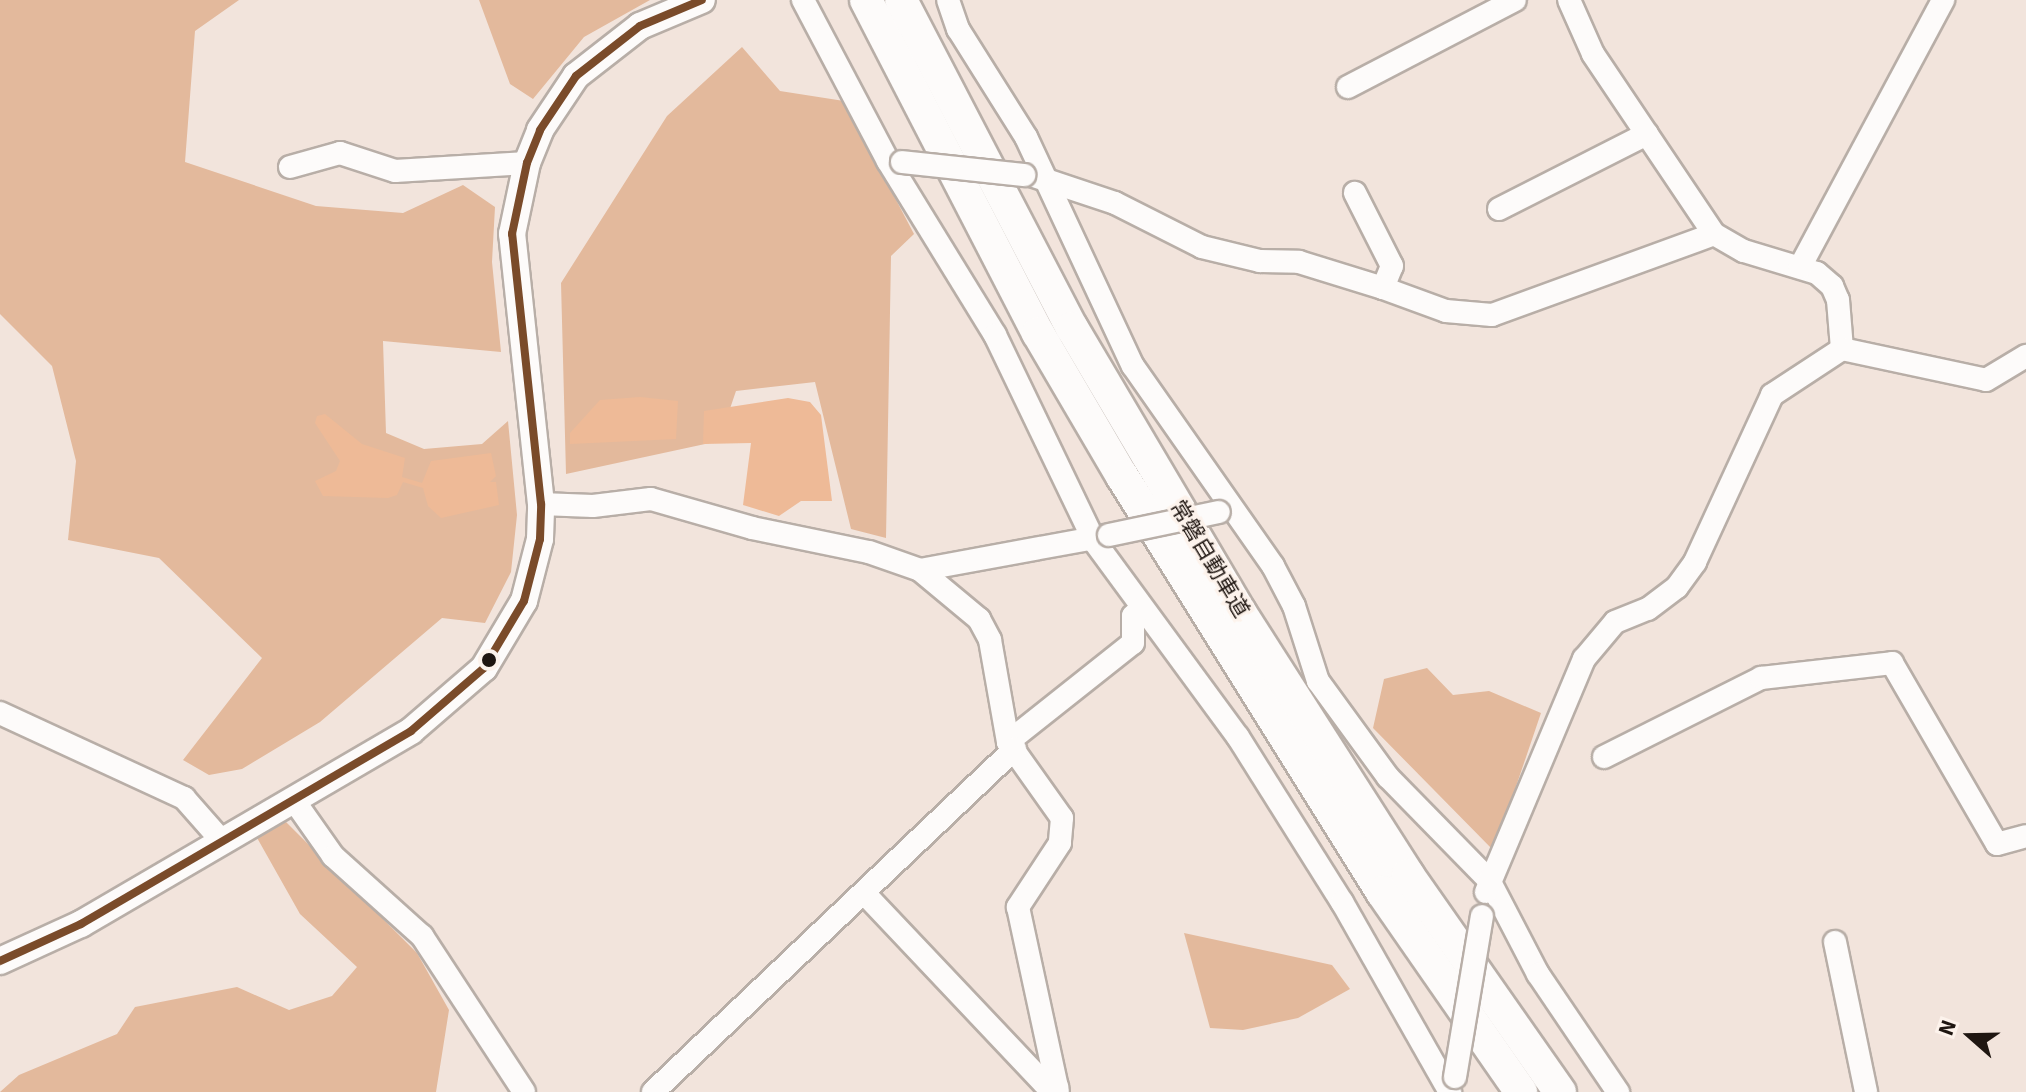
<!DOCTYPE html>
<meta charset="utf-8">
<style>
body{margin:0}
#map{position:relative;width:2026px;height:1092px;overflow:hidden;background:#f2e4dc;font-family:"Source Sans 3","Noto Sans JP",sans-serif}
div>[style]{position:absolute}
.forest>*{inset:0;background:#e3b99c}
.water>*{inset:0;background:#eeba97}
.roads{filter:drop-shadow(2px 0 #b8aea7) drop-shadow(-2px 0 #b8aea7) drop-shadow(0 2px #b8aea7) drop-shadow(0 -2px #b8aea7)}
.minor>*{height:22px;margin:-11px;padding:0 11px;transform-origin:11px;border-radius:11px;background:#fdfbfa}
.major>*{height:26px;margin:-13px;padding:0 13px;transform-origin:13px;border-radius:13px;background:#fdfbfa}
.highway>*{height:32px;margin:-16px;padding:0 16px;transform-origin:16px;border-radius:16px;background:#fdfbfa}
.bridges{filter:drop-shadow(2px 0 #b8aea7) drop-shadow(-2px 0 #b8aea7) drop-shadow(0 2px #b8aea7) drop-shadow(0 -2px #b8aea7)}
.minor-bridge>*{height:22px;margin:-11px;padding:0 11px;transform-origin:11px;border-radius:11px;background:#fdfbfa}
.bus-1>*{height:8px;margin:-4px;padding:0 4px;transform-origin:4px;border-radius:4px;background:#7a4b2a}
.dots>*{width:22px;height:22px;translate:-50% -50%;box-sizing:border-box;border:4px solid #fdf3ec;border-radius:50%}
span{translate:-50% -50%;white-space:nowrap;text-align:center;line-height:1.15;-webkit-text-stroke:6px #fdf3ec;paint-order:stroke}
.street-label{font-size:22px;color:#1f1611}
.north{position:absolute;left:1930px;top:996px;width:80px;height:80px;-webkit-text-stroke:6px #fdf3ec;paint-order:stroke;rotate:290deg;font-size:22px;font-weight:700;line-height:32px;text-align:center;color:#1f1611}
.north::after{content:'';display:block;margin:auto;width:28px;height:36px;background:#1f1611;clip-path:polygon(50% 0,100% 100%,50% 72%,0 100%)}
</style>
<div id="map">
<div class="forest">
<i style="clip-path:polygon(0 0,239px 0,195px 31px,185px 162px,316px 206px,403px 213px,463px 185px,495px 207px,492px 262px,501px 352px,383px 341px,386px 433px,424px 449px,482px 444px,508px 421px,517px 515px,511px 572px,485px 623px,442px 618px,320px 722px,242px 769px,209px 775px,183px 760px,262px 658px,159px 558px,68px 540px,76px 461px,52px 366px,0 314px)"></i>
<i style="clip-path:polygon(479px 0,650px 0,584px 37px,533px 99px,510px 84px)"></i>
<i style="clip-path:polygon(742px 47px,780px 91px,844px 101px,914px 234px,891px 256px,886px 538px,851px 529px,815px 382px,736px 391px,719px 441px,566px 474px,561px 283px,667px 116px)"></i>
<i style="clip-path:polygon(1427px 668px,1453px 695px,1489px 691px,1541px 713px,1494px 851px,1373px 728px,1384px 679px)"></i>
<i style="clip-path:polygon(286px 822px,417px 953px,449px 1010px,436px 1092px,0 1092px,19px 1075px,117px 1034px,135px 1007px,237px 987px,289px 1010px,332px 996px,357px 967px,300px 914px,256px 836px)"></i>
<i style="clip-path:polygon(1184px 933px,1332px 965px,1350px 989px,1298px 1018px,1243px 1030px,1210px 1028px)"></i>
</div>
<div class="water">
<i style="clip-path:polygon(640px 397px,678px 401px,676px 439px,570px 444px,570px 433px,600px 400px)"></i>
<i style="clip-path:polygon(788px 398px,810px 402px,821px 415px,832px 501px,801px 501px,779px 516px,743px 505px,751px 443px,703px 444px,704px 411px)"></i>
<i style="clip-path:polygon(325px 414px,362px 444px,405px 458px,402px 477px,422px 483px,431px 461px,491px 453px,496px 476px,490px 482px,496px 482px,499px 505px,441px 518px,428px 506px,423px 488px,403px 482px,397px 495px,388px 498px,323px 496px,315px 481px,336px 471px,340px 461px,315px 423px,317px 416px)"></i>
</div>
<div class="roads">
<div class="minor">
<i style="left:803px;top:0;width:182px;rotate:62.2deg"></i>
<i style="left:888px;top:161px;width:204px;rotate:58.4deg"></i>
<i style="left:995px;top:335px;width:229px;rotate:64.3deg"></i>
<i style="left:1094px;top:541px;width:243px;rotate:53.7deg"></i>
<i style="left:1238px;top:737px;width:195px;rotate:57.8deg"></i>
<i style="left:1342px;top:902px;width:219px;rotate:60.4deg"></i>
<i style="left:948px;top:0;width:31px;rotate:71deg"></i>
<i style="left:958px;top:29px;width:128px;rotate:57.8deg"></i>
<i style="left:1026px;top:137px;width:253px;rotate:65deg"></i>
<i style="left:1133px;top:366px;width:244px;rotate:55deg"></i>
<i style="left:1273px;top:566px;width:45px;rotate:62.3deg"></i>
<i style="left:1294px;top:606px;width:79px;rotate:72.3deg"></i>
<i style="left:1318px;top:681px;width:119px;rotate:53.9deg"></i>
<i style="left:1388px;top:777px;width:144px;rotate:45.6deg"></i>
<i style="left:1489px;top:880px;width:106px;rotate:62.5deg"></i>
<i style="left:1538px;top:974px;width:143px;rotate:55.9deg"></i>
<i style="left:1569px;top:0;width:59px;rotate:66deg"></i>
<i style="left:1593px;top:54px;width:217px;rotate:56.1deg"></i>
<i style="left:1714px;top:234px;width:34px;rotate:30deg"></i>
<i style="left:1744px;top:251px;width:76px;rotate:16.8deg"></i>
<i style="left:1817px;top:273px;width:20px;rotate:41deg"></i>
<i style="left:1832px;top:286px;width:15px;rotate:67deg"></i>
<i style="left:1838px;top:300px;width:49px;rotate:85.3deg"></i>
<i style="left:1348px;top:87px;width:188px;rotate:-27.5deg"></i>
<i style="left:290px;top:167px;width:52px;rotate:-15.6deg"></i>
<i style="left:340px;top:153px;width:58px;rotate:18.1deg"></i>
<i style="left:395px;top:171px;width:132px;rotate:-3.5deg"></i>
<i style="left:1034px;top:176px;width:85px;rotate:18.4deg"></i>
<i style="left:1115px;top:203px;width:97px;rotate:26.8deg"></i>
<i style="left:1202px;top:247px;width:60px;rotate:13.6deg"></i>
<i style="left:1260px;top:261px;width:39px;rotate:1deg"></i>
<i style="left:1299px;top:262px;width:88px;rotate:17.2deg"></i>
<i style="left:1383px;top:288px;width:24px;rotate:-68deg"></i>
<i style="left:1392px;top:266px;width:82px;rotate:-116.9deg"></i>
<i style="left:1499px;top:209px;width:166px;rotate:-26.9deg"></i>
<i style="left:1800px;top:267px;width:303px;rotate:-61.8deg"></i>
<i style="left:1383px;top:288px;width:67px;rotate:20.1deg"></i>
<i style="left:1446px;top:311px;width:46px;rotate:5deg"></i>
<i style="left:1492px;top:315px;width:236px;rotate:-20deg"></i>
<i style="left:541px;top:504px;width:52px;rotate:2.2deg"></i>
<i style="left:593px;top:506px;width:58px;rotate:-6.9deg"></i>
<i style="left:651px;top:499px;width:105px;rotate:16deg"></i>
<i style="left:752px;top:528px;width:119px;rotate:11.6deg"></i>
<i style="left:869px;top:552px;width:54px;rotate:19.4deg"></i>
<i style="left:920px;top:570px;width:188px;rotate:-10.4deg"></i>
<i style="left:920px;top:570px;width:77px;rotate:39.7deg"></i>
<i style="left:979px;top:619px;width:24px;rotate:62deg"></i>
<i style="left:990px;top:640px;width:104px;rotate:80deg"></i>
<i style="left:1008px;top:742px;width:93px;rotate:54.6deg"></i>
<i style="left:1062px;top:818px;width:25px;rotate:95deg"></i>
<i style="left:1060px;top:843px;width:77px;rotate:123.3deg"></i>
<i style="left:1018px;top:907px;width:189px;rotate:77.8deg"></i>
<i style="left:0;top:713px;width:203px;rotate:24.8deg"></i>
<i style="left:184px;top:798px;width:56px;rotate:48.6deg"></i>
<i style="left:1008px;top:742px;width:159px;rotate:-38.4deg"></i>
<i style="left:1133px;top:643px;width:27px;rotate:-90deg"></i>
<i style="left:1133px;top:616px;width:12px;rotate:-42deg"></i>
<i style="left:1604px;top:757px;width:176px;rotate:-26.7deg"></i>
<i style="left:1761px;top:678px;width:132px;rotate:-6.5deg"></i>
<i style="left:1892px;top:663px;width:209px;rotate:59.9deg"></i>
<i style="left:1997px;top:844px;width:30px;rotate:-15deg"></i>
<i style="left:293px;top:799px;width:70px;rotate:54.9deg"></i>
<i style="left:333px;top:856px;width:120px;rotate:42deg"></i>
<i style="left:422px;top:936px;width:186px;rotate:56.8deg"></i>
<i style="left:1486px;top:892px;width:253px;rotate:-67.2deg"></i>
<i style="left:1584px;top:659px;width:48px;rotate:-50deg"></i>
<i style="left:1615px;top:622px;width:35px;rotate:-22deg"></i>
<i style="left:1648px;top:609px;width:36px;rotate:-37deg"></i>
<i style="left:1677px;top:587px;width:31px;rotate:-54deg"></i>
<i style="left:1695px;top:562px;width:184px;rotate:-65.2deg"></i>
<i style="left:1772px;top:395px;width:84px;rotate:-33.3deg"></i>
<i style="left:1842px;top:349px;width:147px;rotate:12.1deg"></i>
<i style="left:1986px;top:380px;width:47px;rotate:-31deg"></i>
<i style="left:865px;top:894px;width:260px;rotate:46.6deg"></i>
<i style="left:1044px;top:1083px;width:14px;rotate:17deg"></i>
<i style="left:1835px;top:942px;width:153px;rotate:78.3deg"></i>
<i style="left:653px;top:1092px;width:499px;rotate:-43.5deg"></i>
</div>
<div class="major">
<i style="left:0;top:961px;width:89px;rotate:-24.6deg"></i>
<i style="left:81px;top:924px;width:382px;rotate:-30.3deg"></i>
<i style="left:411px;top:731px;width:96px;rotate:-40.8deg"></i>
<i style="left:484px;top:668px;width:78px;rotate:-59.2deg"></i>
<i style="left:524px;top:601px;width:64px;rotate:-75.5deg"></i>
<i style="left:540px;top:539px;width:35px;rotate:-88deg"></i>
<i style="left:541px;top:504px;width:272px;rotate:-96.1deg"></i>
<i style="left:512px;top:234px;width:73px;rotate:-78.1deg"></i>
<i style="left:527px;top:163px;width:35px;rotate:-68deg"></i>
<i style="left:540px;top:130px;width:65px;rotate:-56.3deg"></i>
<i style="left:576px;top:76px;width:81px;rotate:-38deg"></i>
<i style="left:640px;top:26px;width:67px;rotate:-22.8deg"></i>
</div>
<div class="highway">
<i style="left:866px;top:0;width:375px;rotate:62.7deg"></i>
<i style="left:1038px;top:333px;width:166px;rotate:59.6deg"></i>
<i style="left:1122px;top:476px;width:491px;rotate:58deg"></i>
<i style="left:1382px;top:892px;width:244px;rotate:55.2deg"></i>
<i style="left:901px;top:0;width:370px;rotate:62.5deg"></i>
<i style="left:1072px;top:328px;width:330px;rotate:59.4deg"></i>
<i style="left:1240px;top:612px;width:312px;rotate:57.4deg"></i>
<i style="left:1408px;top:875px;width:265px;rotate:55deg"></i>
</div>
</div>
<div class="bridges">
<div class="minor-bridge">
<i style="left:902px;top:162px;width:123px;rotate:6.1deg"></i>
<i style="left:1109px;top:535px;width:112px;rotate:-11.8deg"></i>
<i style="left:1455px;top:1077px;width:163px;rotate:-80.5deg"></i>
</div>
</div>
<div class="bus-1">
<i style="left:0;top:961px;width:89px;rotate:-24.6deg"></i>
<i style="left:81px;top:924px;width:382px;rotate:-30.3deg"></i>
<i style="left:411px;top:731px;width:96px;rotate:-40.8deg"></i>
<i style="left:484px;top:668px;width:78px;rotate:-59.2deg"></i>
<i style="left:524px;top:601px;width:64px;rotate:-75.5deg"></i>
<i style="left:540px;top:539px;width:35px;rotate:-88deg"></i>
<i style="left:541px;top:504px;width:272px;rotate:-96.1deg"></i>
<i style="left:512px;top:234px;width:73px;rotate:-78.1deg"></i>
<i style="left:527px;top:163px;width:35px;rotate:-68deg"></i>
<i style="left:540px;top:130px;width:65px;rotate:-56.3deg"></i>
<i style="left:576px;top:76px;width:81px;rotate:-38deg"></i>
<i style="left:640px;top:26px;width:67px;rotate:-22.8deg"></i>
</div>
<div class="dots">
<i style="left:489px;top:660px;background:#1f1611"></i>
</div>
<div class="street-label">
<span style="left:1209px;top:559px;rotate:59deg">常磐自動車道</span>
</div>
<div class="north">N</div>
</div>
